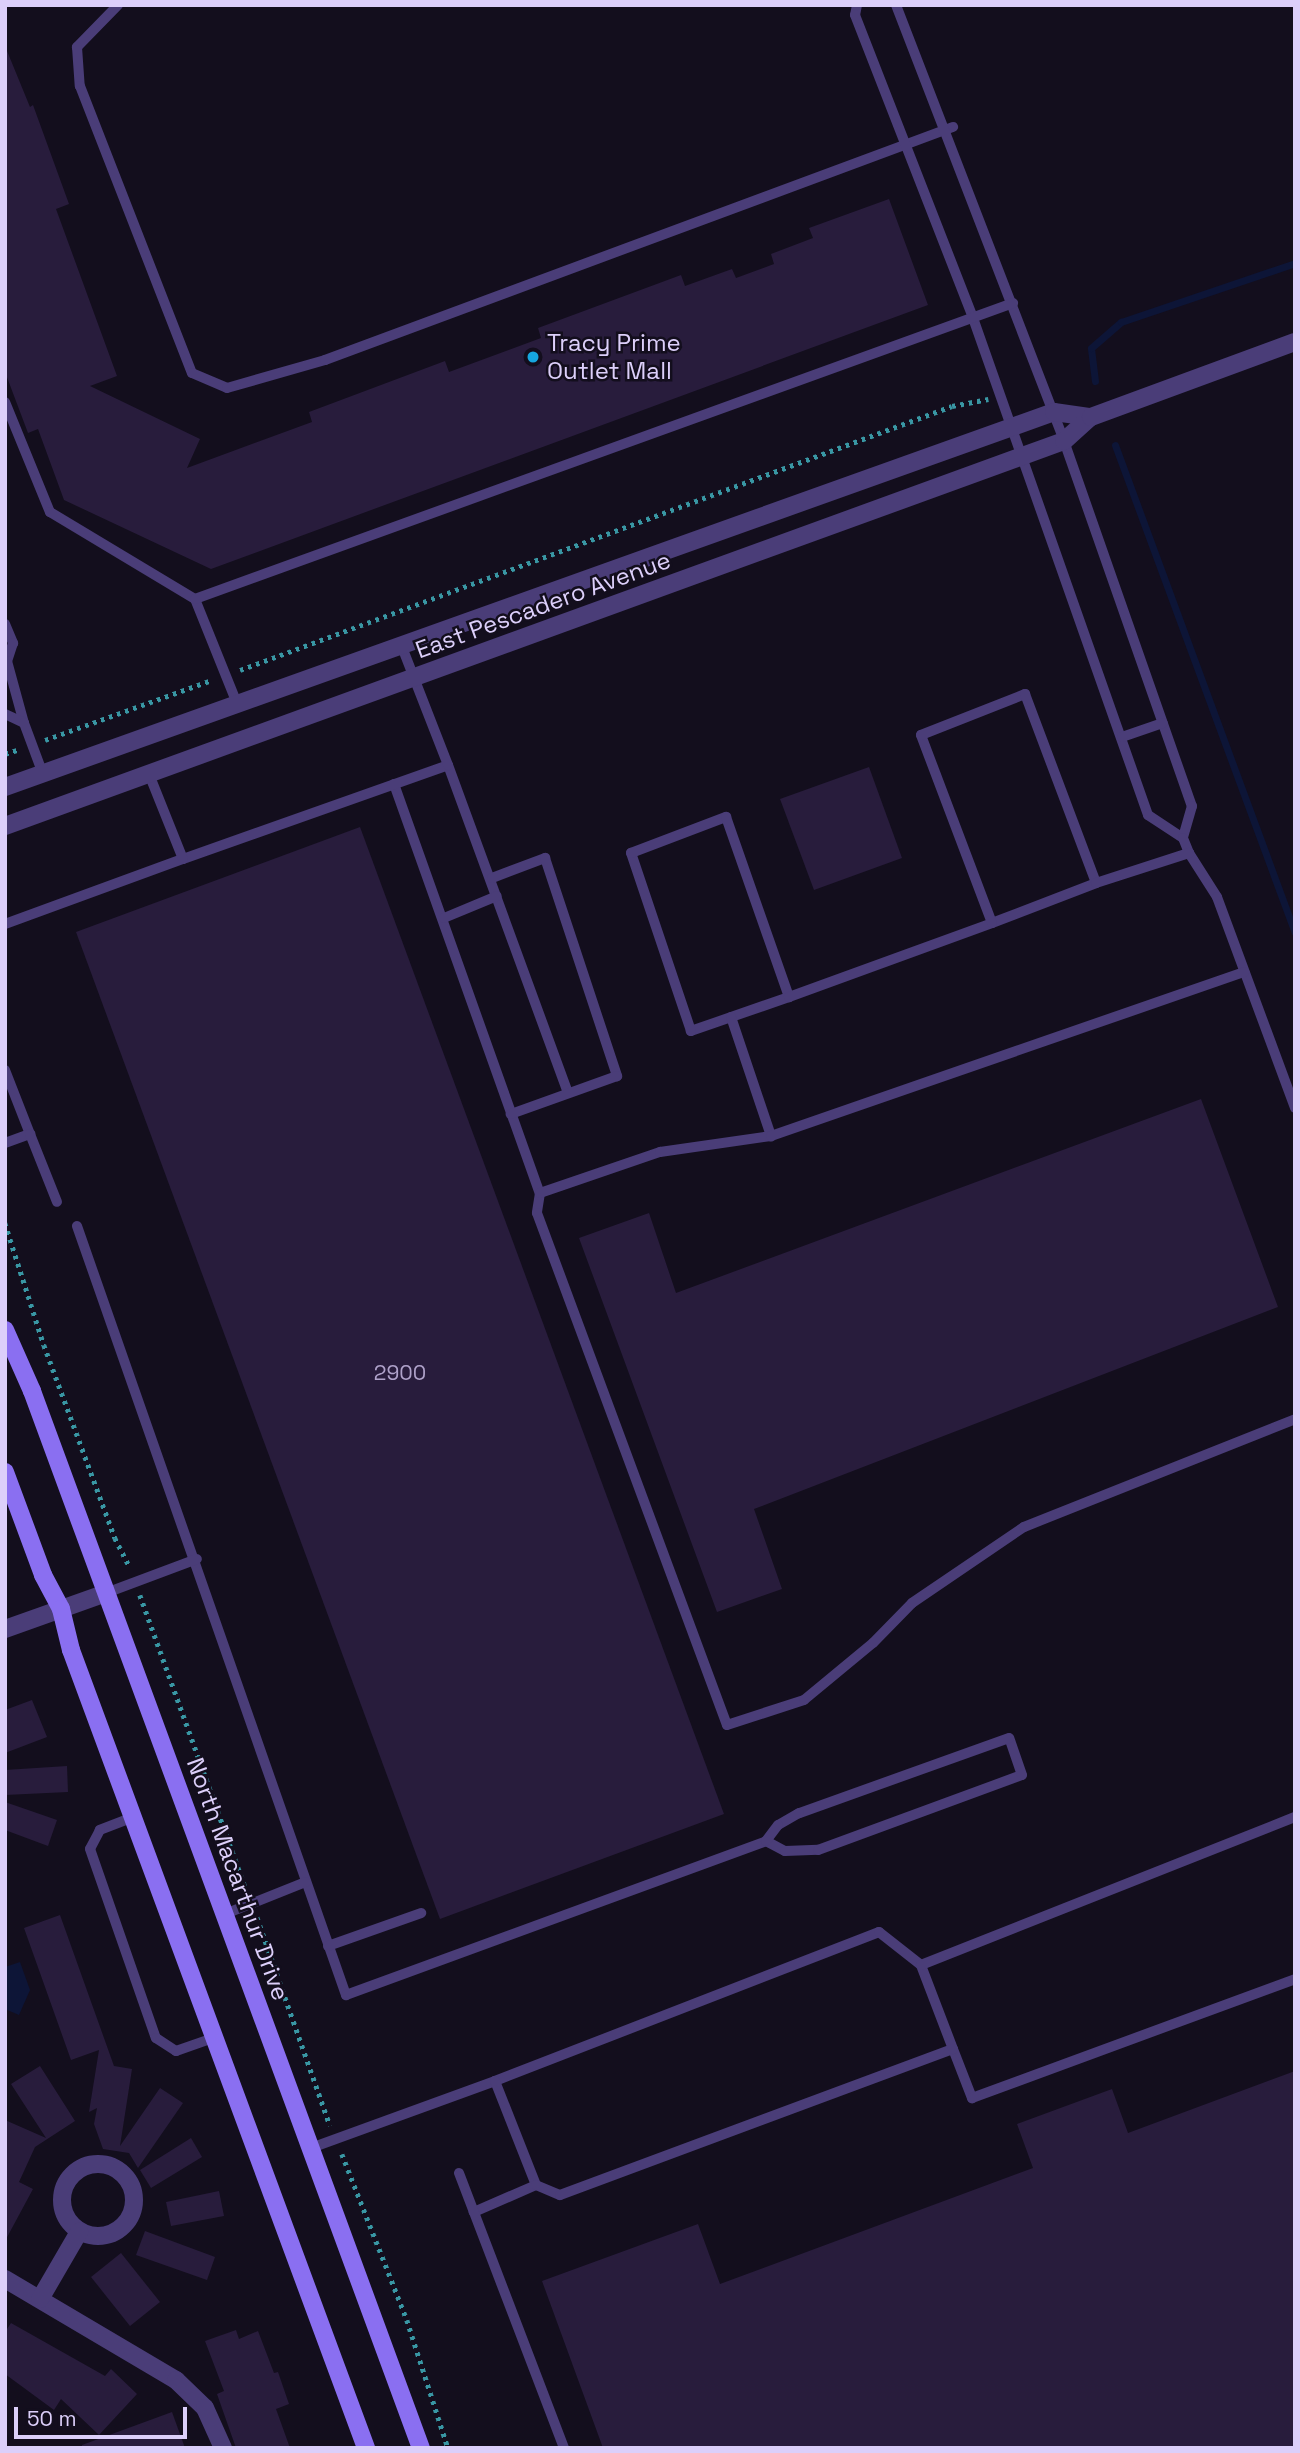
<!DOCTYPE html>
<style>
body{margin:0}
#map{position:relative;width:1300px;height:2453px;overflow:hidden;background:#130e1d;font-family:"Space Grotesk",sans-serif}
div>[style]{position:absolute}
.water>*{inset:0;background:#0d1537}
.stream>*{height:7px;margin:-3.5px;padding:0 3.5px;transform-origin:3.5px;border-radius:3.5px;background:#0d1537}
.building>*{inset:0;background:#281c3c}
.path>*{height:4.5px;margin-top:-2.25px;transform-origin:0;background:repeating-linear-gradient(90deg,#3997a4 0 3.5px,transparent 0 8.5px)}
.service>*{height:10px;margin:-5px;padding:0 5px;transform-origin:5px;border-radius:5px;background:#4a3d78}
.minor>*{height:18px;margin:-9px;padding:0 9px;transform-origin:9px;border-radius:9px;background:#4a3d78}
.minor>.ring{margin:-9px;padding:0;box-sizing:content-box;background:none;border:18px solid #4a3d78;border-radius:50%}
.tertiary>*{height:18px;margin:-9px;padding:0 9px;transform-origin:9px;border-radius:9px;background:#4a3d78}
.secondary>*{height:18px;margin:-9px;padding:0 9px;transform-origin:9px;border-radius:9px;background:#8a6ff1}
.dots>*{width:19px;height:19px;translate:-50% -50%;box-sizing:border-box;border:4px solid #130e1d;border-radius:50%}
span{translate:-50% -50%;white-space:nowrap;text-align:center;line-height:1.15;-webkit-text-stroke:5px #130e1d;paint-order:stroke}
.number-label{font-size:21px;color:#afa2ca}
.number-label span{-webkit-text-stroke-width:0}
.poi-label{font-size:24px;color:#dccffa}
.left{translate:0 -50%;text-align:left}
.street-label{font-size:24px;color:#dccffa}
.frame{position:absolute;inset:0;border:7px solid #dccffa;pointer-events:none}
.scale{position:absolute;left:14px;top:2407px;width:173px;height:32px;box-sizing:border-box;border:4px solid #dccffa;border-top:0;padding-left:9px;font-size:21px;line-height:24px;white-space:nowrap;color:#dccffa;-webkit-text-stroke:5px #130e1d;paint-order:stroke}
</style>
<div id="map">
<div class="water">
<i style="clip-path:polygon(20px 1962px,30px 1990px,19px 2015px,5px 2009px,5px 1967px)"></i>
</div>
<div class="stream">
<i style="left:1095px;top:381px;width:33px;rotate:-97deg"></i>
<i style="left:1091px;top:348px;width:40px;rotate:-41deg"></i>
<i style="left:1121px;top:322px;width:184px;rotate:-18.7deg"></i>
<i style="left:1115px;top:445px;width:520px;rotate:69.75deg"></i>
</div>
<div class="building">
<i style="clip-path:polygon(5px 46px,30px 107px,33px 105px,69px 204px,56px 209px,117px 376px,90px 386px,200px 439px,187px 468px,312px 422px,309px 412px,445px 361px,449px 372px,541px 338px,538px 328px,681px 275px,685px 286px,732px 269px,736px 278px,774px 264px,771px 254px,813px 238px,809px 228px,889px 199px,928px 305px,211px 569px,64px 500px,38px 429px,28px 433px,5px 372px)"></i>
<i style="clip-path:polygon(869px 767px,902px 858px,814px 890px,780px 799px)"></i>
<i style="clip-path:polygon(360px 827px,724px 1814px,440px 1919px,76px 932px)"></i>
<i style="clip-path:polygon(1201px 1099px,1278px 1307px,754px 1509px,782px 1589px,717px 1612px,579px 1238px,649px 1213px,676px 1293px)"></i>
<i style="clip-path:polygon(32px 1700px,47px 1737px,5px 1753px,5px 1710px)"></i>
<i style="clip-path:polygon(67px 1766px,68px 1792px,5px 1795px,5px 1770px)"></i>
<i style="clip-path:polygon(5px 1802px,57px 1820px,48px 1846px,5px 1830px)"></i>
<i style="clip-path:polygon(60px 1915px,114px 2066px,132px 2069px,120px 2146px,160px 2088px,183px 2103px,138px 2168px,129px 2153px,103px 2149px,94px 2124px,97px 2108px,89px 2112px,99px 2050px,71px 2060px,24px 1928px)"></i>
<i style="clip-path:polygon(40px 2066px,75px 2121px,35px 2147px,19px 2182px,33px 2189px,5px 2241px,5px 2120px,46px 2138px,11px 2084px)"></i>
<i style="clip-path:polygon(1295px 2071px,1295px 2448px,603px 2448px,542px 2281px,698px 2224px,720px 2284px,1033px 2168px,1017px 2124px,1112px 2089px,1128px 2133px)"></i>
<i style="clip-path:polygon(191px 2138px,202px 2157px,151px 2188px,140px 2170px)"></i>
<i style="clip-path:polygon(219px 2191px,224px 2216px,171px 2226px,166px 2202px)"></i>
<i style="clip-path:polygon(145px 2231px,215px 2257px,207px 2280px,136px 2255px)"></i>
<i style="clip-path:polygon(121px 2253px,160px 2302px,130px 2326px,91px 2277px)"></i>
<i style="clip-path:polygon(11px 2323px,105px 2376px,111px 2369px,137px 2394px,99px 2435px,61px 2399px,54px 2410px,5px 2374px,5px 2332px)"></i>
<i style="clip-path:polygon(236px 2330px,239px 2339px,258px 2331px,274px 2373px,278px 2372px,289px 2404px,276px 2409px,290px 2448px,236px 2448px,217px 2394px,224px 2391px,205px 2341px)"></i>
<i style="clip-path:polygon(172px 2412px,185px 2448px,82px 2448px,82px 2445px)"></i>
</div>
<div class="path">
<i style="left:240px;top:670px;width:759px;rotate:-20.34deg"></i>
<i style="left:952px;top:406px;width:37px;rotate:-11deg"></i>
<i style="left:45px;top:740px;width:177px;rotate:-19.8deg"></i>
<i style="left:5px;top:754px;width:13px;rotate:-18deg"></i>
<i style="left:5px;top:1223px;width:128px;rotate:72.3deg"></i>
<i style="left:44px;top:1345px;width:206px;rotate:69.8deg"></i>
<i style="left:115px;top:1538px;width:33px;rotate:63deg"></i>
<i style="left:140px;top:1595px;width:313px;rotate:70.2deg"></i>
<i style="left:257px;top:1917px;width:221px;rotate:70.7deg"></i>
<i style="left:342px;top:2154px;width:178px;rotate:68.6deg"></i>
<i style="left:407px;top:2320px;width:134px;rotate:72.2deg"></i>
</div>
<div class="service">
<i style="left:118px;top:5px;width:59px;rotate:134.3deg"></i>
<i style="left:77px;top:47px;width:39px;rotate:86deg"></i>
<i style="left:80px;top:86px;width:308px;rotate:68.7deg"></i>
<i style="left:192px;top:373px;width:38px;rotate:23deg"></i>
<i style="left:227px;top:388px;width:102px;rotate:-15.9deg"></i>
<i style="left:325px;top:360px;width:670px;rotate:-20.36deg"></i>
<i style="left:857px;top:5px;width:10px;rotate:101deg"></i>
<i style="left:855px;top:15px;width:325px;rotate:68.7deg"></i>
<i style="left:973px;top:318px;width:527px;rotate:70.6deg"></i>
<i style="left:1148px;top:815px;width:42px;rotate:33.3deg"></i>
<i style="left:896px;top:5px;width:467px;rotate:68.9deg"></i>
<i style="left:1064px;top:441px;width:387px;rotate:70.7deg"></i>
<i style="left:1192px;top:806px;width:33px;rotate:106deg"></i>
<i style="left:1183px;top:838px;width:16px;rotate:68deg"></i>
<i style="left:1189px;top:853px;width:52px;rotate:57.5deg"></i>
<i style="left:1217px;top:897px;width:225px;rotate:69.7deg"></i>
<i style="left:5px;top:402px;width:119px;rotate:67.8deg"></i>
<i style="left:50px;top:512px;width:169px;rotate:31deg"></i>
<i style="left:195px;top:599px;width:115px;rotate:68.1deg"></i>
<i style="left:195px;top:599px;width:870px;rotate:-19.89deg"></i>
<i style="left:5px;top:624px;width:21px;rotate:67deg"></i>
<i style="left:13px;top:643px;width:19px;rotate:108deg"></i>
<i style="left:7px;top:661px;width:64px;rotate:74.7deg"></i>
<i style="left:5px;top:714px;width:21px;rotate:25deg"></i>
<i style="left:24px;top:723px;width:54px;rotate:69.6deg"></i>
<i style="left:1122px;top:737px;width:43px;rotate:-18.9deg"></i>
<i style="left:448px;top:765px;width:349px;rotate:69.9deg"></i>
<i style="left:394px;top:784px;width:434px;rotate:70.4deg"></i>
<i style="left:540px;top:1193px;width:20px;rotate:99deg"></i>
<i style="left:537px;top:1213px;width:546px;rotate:69.64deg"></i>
<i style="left:727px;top:1725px;width:81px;rotate:-18deg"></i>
<i style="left:804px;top:1700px;width:89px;rotate:-39.6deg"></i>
<i style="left:873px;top:1643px;width:56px;rotate:-45.7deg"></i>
<i style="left:912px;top:1603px;width:135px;rotate:-34.2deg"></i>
<i style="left:1024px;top:1527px;width:292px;rotate:-21.7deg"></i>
<i style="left:183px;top:859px;width:281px;rotate:-19.5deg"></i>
<i style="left:448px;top:765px;width:127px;rotate:-111.3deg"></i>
<i style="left:492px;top:878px;width:57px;rotate:-20.7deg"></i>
<i style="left:545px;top:858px;width:230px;rotate:71.7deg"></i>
<i style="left:617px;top:1076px;width:113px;rotate:160.3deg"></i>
<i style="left:444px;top:918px;width:57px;rotate:-22.5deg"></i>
<i style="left:992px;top:923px;width:111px;rotate:-21deg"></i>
<i style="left:5px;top:924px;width:189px;rotate:-20.1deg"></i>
<i style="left:183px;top:859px;width:92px;rotate:-111.8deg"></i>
<i style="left:789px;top:997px;width:104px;rotate:160.9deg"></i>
<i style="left:691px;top:1031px;width:188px;rotate:-108.6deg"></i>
<i style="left:631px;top:853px;width:102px;rotate:-20.8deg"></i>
<i style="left:726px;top:817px;width:191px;rotate:70.7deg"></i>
<i style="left:789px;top:997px;width:216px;rotate:-20deg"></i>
<i style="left:992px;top:923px;width:201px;rotate:-110.7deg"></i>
<i style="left:921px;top:735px;width:112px;rotate:-21.5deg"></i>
<i style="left:1025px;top:694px;width:202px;rotate:69.4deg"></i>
<i style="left:1096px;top:883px;width:98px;rotate:-17.9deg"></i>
<i style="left:731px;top:1017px;width:126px;rotate:71.4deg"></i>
<i style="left:5px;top:1070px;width:69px;rotate:68.7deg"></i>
<i style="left:5px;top:1143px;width:27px;rotate:-20deg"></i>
<i style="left:30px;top:1134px;width:73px;rotate:68.3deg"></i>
<i style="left:540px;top:1193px;width:127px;rotate:-18.9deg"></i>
<i style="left:660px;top:1152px;width:112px;rotate:-8.2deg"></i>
<i style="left:771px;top:1136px;width:501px;rotate:-19.12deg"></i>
<i style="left:77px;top:1226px;width:815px;rotate:70.72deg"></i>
<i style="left:346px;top:1995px;width:447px;rotate:-20.1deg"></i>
<i style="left:766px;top:1841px;width:21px;rotate:28deg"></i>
<i style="left:785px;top:1851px;width:33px;rotate:-2deg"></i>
<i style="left:818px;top:1850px;width:217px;rotate:-20.2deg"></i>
<i style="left:1022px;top:1775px;width:39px;rotate:-109deg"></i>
<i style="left:1009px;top:1738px;width:223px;rotate:160.3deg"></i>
<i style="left:799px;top:1813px;width:24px;rotate:150deg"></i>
<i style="left:778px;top:1825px;width:20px;rotate:127deg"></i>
<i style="left:106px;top:1593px;width:97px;rotate:-20.5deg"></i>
<i style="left:136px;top:1816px;width:39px;rotate:159deg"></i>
<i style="left:100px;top:1830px;width:21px;rotate:118deg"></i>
<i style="left:90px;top:1849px;width:200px;rotate:70.8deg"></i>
<i style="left:156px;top:2038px;width:24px;rotate:33deg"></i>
<i style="left:176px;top:2051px;width:42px;rotate:-19.3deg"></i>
<i style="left:225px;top:1914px;width:87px;rotate:-21.6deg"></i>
<i style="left:328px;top:1946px;width:99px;rotate:-19.5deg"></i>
<i style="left:953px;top:2049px;width:53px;rotate:68.8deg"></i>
<i style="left:972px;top:2098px;width:344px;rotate:-20.2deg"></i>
<i style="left:495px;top:2081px;width:412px;rotate:-21.2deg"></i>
<i style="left:879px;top:1932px;width:53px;rotate:38.2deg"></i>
<i style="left:311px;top:2148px;width:196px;rotate:-20deg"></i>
<i style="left:495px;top:2081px;width:112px;rotate:68.5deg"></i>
<i style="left:536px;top:2185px;width:68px;rotate:156.5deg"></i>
<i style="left:459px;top:2173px;width:294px;rotate:69.1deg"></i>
<i style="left:536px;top:2185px;width:26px;rotate:23deg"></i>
<i style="left:560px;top:2195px;width:419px;rotate:-20.4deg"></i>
<i style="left:953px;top:2049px;width:90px;rotate:-110.9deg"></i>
<i style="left:921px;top:1965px;width:402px;rotate:-21.6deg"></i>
</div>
<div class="minor">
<i style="left:5px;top:1629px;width:107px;rotate:-19.6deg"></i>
<i class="ring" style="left:62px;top:2164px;width:54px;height:54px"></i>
<i style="left:5px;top:2279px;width:199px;rotate:30.6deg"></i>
<i style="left:176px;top:2380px;width:40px;rotate:44deg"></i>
<i style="left:205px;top:2408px;width:44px;rotate:65.8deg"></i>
<i style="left:40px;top:2299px;width:78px;rotate:-59.8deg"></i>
</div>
<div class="tertiary">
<i style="left:5px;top:787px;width:1114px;rotate:-19.67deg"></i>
<i style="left:1054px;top:412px;width:37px;rotate:8deg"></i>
<i style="left:5px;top:826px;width:1127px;rotate:-19.98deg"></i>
<i style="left:1064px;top:441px;width:36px;rotate:-42deg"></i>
<i style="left:1091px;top:417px;width:217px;rotate:-20.2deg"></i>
</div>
<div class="secondary">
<i style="left:5px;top:1330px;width:67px;rotate:66.1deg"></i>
<i style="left:32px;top:1391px;width:1126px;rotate:69.8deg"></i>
<i style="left:5px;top:1472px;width:110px;rotate:69.7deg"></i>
<i style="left:43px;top:1575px;width:38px;rotate:62deg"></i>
<i style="left:61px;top:1609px;width:42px;rotate:76.3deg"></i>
<i style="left:71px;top:1650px;width:851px;rotate:69.71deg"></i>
</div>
<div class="dots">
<i style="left:533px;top:357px;background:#16a6df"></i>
</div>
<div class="number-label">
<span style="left:400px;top:1373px">2900</span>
</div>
<div class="poi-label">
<span class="left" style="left:547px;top:357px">Tracy Prime<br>Outlet Mall</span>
</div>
<div class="street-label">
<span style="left:543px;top:605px;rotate:-20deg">East Pescadero Avenue</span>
<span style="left:238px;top:1879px;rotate:70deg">North Macarthur Drive</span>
</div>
<div class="frame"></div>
<div class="scale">50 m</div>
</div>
